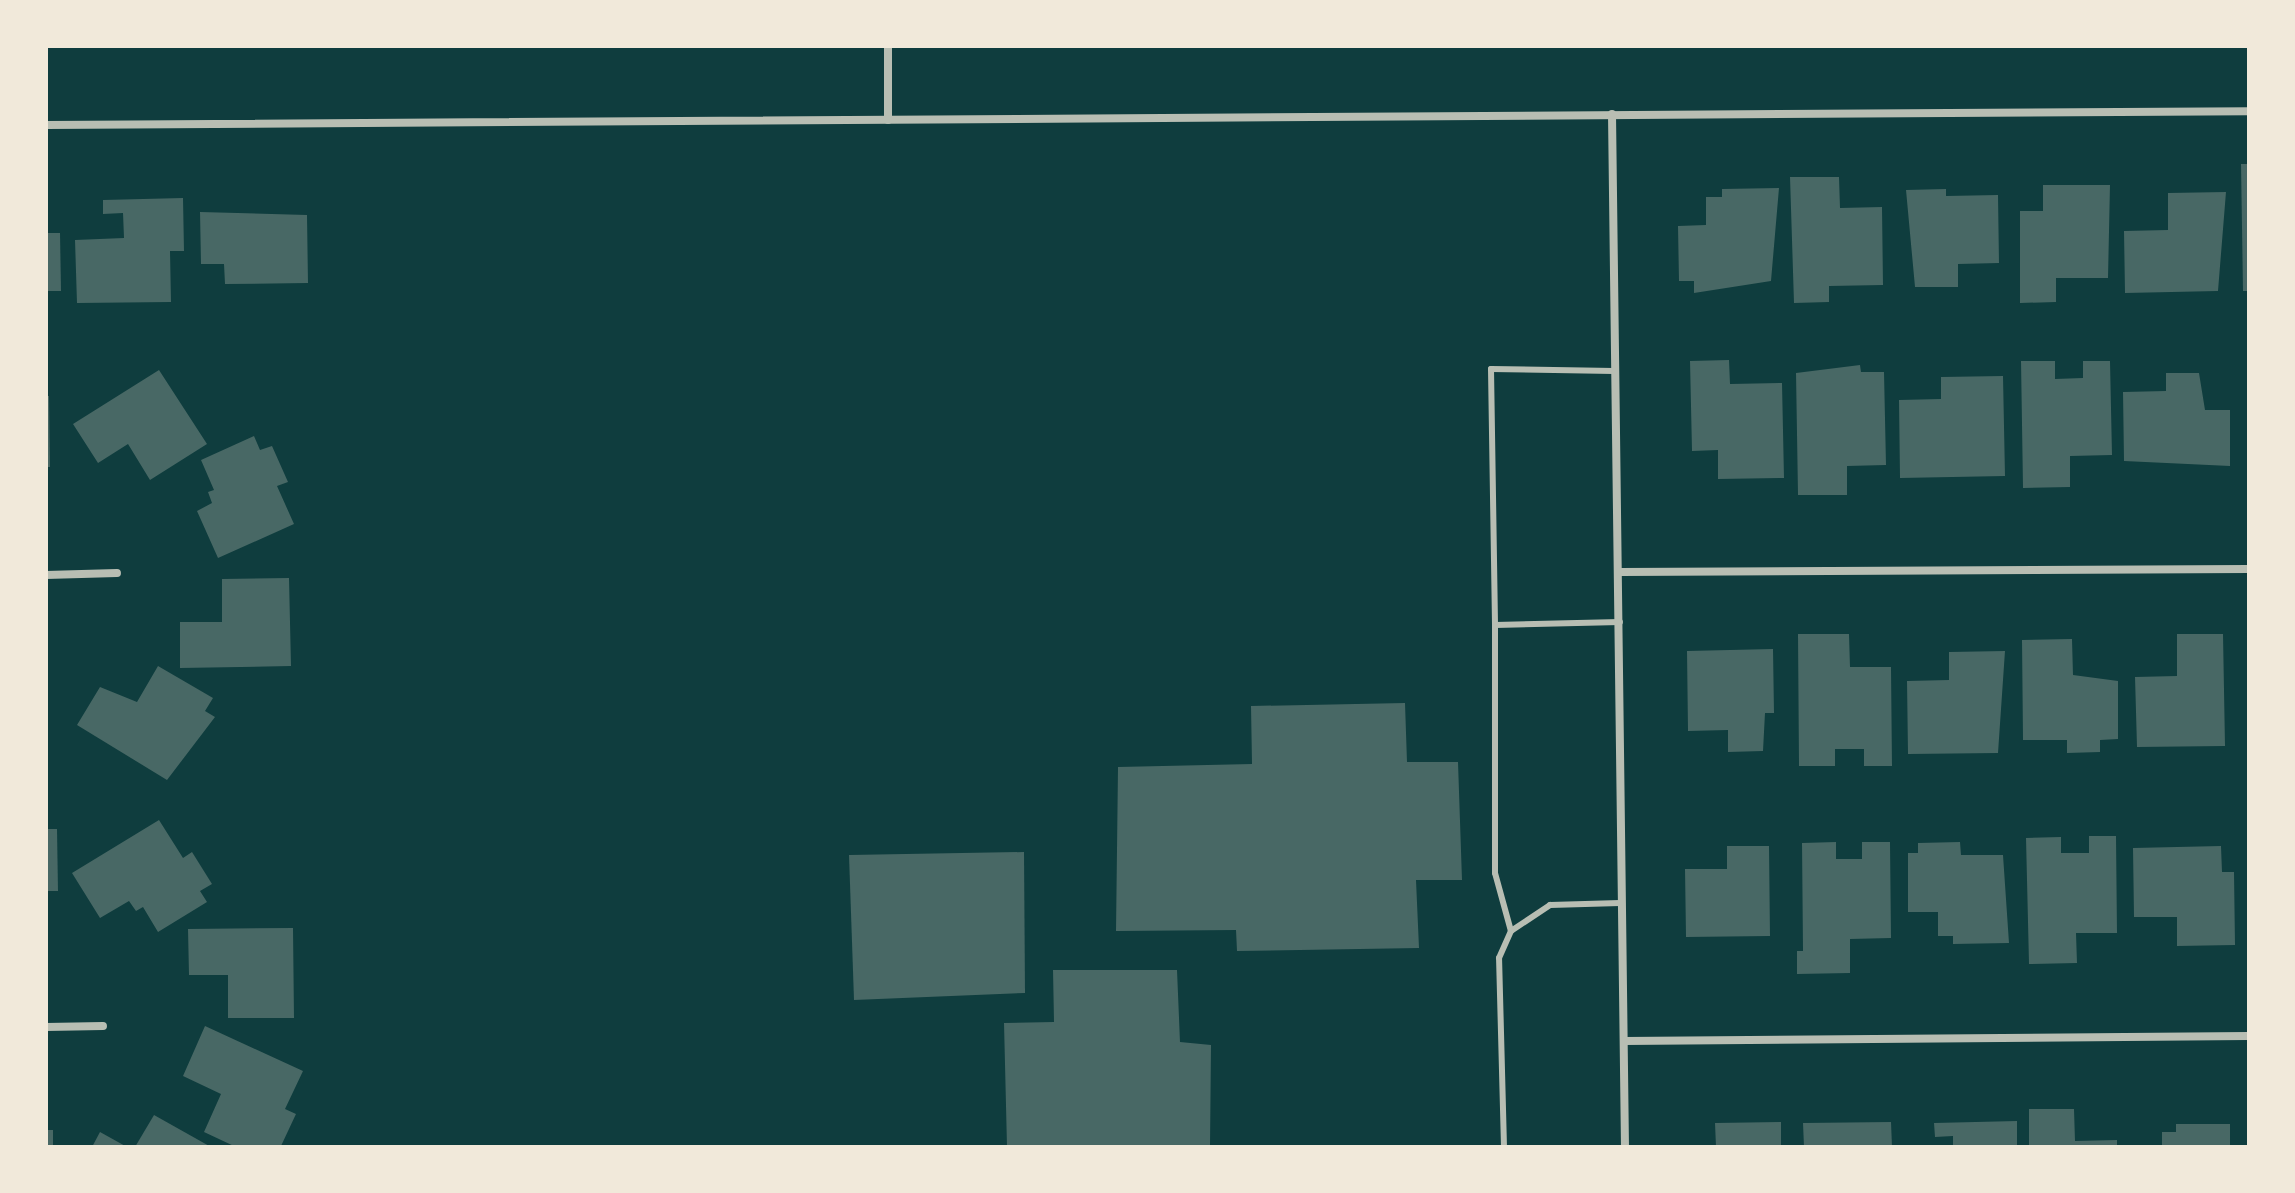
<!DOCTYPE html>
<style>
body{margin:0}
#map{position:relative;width:2295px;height:1193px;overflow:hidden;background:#0f3d3e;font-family:Mulish,sans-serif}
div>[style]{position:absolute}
.building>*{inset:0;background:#486865}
.service>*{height:6px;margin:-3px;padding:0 3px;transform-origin:3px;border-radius:3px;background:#b8beb3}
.minor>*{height:8px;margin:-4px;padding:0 4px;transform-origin:4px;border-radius:4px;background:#b8beb3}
span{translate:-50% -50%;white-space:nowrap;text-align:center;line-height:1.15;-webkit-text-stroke:8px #f1e9da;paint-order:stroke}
.frame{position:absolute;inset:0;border:48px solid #f1e9da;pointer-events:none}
</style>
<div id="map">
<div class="building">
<i style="clip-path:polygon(2241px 164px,2249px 164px,2249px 291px,2243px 291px)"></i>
<i style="clip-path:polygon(1790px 177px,1839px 177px,1840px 208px,1882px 207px,1883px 285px,1829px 286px,1829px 302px,1794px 303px)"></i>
<i style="clip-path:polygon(2043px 185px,2110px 185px,2108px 278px,2056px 278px,2056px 302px,2020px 303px,2020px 211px,2043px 211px)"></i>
<i style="clip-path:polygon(1779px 188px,1771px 281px,1694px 293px,1694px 281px,1679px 281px,1678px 226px,1706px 225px,1706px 197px,1722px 197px,1722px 189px)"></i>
<i style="clip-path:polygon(1946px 189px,1946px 196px,1998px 195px,1999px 263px,1958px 264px,1958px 287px,1915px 287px,1906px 190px)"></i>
<i style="clip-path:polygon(2226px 192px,2218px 291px,2125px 293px,2124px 231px,2168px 230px,2168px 193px)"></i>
<i style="clip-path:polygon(183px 198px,184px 251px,170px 251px,171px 302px,77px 303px,75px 240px,124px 238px,123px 213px,103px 214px,103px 200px)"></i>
<i style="clip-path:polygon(200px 212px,307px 215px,308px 283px,225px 284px,224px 264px,201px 264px)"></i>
<i style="clip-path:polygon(46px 233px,60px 233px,61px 291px,46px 291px)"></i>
<i style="clip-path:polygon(1729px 360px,1730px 384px,1782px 383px,1784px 478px,1718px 479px,1718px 450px,1692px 451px,1690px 361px)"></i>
<i style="clip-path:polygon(2021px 361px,2055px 361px,2055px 379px,2083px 378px,2083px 361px,2110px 361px,2112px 455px,2070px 456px,2070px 487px,2023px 488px)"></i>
<i style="clip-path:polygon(1860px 365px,1861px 372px,1884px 372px,1886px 465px,1847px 466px,1847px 495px,1798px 495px,1796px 373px)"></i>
<i style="clip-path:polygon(159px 370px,207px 444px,150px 480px,128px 444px,98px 463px,73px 424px)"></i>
<i style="clip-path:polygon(2166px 373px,2199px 373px,2205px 410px,2230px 410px,2230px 466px,2124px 461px,2123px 392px,2166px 391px)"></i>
<i style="clip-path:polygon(2003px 376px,2005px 476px,1900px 478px,1899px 400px,1941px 399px,1941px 377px)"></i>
<i style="clip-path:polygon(46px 396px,49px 396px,50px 467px,46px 467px)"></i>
<i style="clip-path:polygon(254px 436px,260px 450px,272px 446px,288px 482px,277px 486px,294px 524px,218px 558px,197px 511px,212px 503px,208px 492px,214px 490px,201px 460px)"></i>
<i style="clip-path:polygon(289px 578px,291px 666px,180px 668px,180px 622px,222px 622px,222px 579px)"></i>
<i style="clip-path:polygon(1798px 634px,1849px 634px,1850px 667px,1891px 667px,1892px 766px,1864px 766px,1864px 749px,1835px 749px,1835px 766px,1799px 766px)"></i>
<i style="clip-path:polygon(2177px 634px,2223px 634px,2225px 746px,2137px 747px,2135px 677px,2177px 676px)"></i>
<i style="clip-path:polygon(2072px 639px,2073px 675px,2118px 681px,2118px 739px,2100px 740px,2100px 752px,2067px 753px,2067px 740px,2023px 740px,2022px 640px)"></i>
<i style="clip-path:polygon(1773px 649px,1774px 713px,1765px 713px,1763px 751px,1728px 752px,1728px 730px,1688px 731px,1687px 651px)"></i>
<i style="clip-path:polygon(2005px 651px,1998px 753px,1908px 754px,1907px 681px,1949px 680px,1949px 652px)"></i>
<i style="clip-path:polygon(158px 666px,213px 698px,205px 711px,215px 717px,167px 780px,77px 725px,100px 687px,137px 702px)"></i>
<i style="clip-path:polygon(1405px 703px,1407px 762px,1458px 762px,1462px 880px,1416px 880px,1419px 948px,1237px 951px,1236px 930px,1116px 931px,1118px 767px,1252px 764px,1251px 706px)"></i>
<i style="clip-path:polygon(159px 820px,183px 858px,192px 852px,212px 884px,200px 891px,207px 902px,158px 932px,143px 907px,136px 911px,129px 901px,100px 918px,72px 873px)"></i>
<i style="clip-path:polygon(46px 829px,57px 829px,58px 891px,46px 891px)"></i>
<i style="clip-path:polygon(2089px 836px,2116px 836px,2117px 933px,2076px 933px,2077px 963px,2029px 964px,2026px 838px,2061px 837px,2061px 853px,2089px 853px)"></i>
<i style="clip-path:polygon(1836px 842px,1836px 859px,1862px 859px,1862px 842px,1890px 842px,1891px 938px,1850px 939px,1850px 973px,1797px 974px,1797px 951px,1803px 951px,1802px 843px)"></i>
<i style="clip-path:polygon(1960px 842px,1961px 855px,2003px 855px,2009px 943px,1953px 944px,1953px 936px,1938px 936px,1938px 912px,1908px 912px,1908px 853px,1918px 853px,1918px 843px)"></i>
<i style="clip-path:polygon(1727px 846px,1769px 846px,1770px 936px,1686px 937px,1685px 869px,1727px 869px)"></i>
<i style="clip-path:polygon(2221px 846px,2222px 872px,2234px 872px,2235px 945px,2177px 946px,2177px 917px,2134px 917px,2133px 848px)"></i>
<i style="clip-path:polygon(1024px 852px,1025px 993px,854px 1000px,849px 855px)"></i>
<i style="clip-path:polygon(293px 928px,294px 1018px,228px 1018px,228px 975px,189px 975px,188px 929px)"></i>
<i style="clip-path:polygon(1053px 970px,1177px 970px,1180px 1042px,1211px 1045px,1210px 1147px,1007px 1147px,1004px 1023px,1054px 1022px)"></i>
<i style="clip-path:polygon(205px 1026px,303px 1071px,285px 1109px,296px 1114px,281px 1146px,236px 1147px,204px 1132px,221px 1094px,183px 1076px)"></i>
<i style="clip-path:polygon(2029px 1109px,2074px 1109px,2075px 1141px,2117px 1140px,2117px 1147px,2029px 1147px)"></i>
<i style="clip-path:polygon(154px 1115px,211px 1147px,135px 1147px)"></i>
<i style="clip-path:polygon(2017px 1121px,2017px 1147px,1953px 1147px,1953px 1136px,1935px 1137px,1934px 1123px)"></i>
<i style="clip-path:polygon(1781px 1122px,1781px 1147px,1716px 1147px,1715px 1123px)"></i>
<i style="clip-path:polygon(1891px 1122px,1892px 1147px,1804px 1147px,1803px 1123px)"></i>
<i style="clip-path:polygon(2176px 1124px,2230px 1124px,2230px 1147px,2162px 1147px,2162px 1132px,2176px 1132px)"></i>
<i style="clip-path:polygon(46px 1130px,53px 1130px,53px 1147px,46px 1147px)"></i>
<i style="clip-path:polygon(100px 1132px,127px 1147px,92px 1147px)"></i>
</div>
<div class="service">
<i style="left:1614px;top:371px;width:123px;rotate:-179.1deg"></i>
<i style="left:1491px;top:369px;width:256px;rotate:89.1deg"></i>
<i style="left:1495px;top:625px;width:125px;rotate:-1.4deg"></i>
<i style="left:1495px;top:625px;width:248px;rotate:90deg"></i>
<i style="left:1495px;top:873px;width:60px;rotate:74.6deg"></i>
<i style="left:1504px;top:1147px;width:189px;rotate:-91.5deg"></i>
<i style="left:1499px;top:958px;width:30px;rotate:-66deg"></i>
<i style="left:1511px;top:931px;width:47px;rotate:-33.7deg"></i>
<i style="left:1550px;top:905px;width:70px;rotate:-1.6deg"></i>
</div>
<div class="minor">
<i style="left:888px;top:46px;width:74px;rotate:90deg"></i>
<i style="left:1612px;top:114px;width:1033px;rotate:89.28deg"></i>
<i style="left:46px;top:125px;width:2203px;rotate:-0.36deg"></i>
<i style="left:1620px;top:572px;width:629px;rotate:-0.27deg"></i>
<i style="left:46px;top:575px;width:71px;rotate:-1.6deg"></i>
<i style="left:46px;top:1027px;width:57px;rotate:-1deg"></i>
<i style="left:1624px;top:1041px;width:625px;rotate:-0.46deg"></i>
</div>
<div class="frame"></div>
</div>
